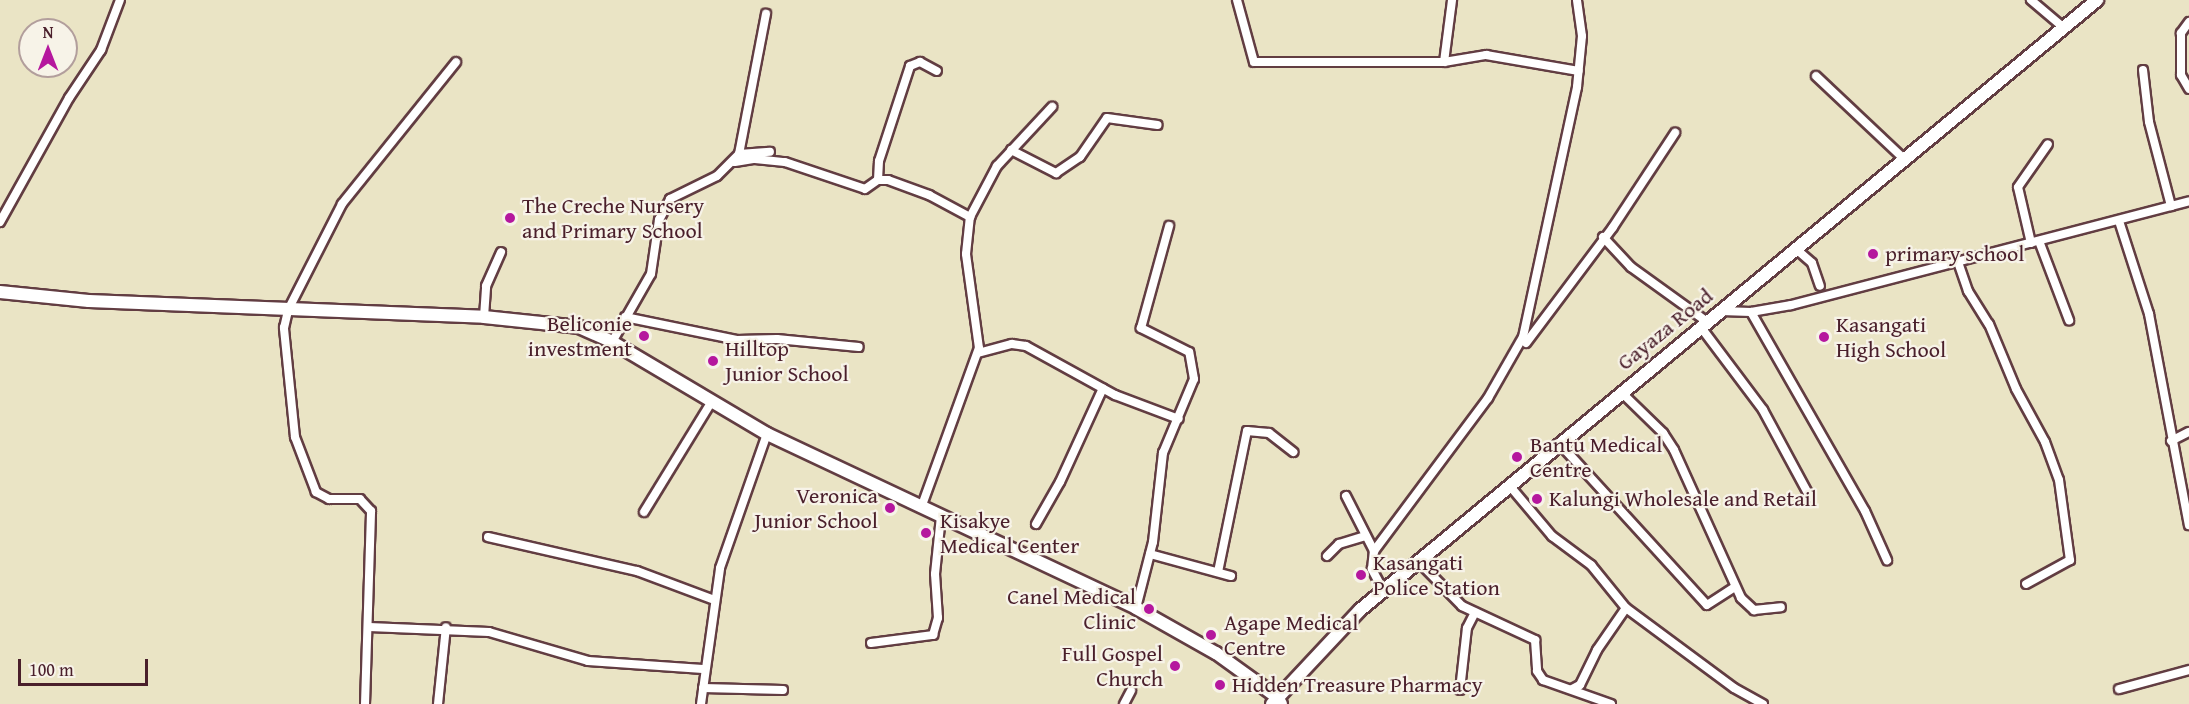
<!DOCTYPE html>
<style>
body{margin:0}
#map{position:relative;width:2189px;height:704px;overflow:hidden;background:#eae4c5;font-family:"Gentium Book Plus",serif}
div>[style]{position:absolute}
.roads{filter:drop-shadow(2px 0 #623d42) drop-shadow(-2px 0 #623d42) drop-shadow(0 2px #623d42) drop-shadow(0 -2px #623d42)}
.street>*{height:8px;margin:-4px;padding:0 4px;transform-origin:4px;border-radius:4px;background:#fff}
.secondary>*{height:12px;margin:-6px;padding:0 6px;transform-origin:6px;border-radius:6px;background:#fff}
.primary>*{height:12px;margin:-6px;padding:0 6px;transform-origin:6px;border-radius:6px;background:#fff}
.dots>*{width:16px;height:16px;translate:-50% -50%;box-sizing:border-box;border:3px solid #f7f3e8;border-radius:50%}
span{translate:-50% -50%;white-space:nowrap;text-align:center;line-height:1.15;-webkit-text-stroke:4.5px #f7f3e8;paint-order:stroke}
.poi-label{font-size:22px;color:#4a1f2b}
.left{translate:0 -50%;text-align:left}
.right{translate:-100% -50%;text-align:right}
.street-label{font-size:22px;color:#4a1f2b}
.north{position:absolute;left:18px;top:18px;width:60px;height:60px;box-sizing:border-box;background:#f7f3e8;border:2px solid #b29e9c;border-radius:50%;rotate:0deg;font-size:16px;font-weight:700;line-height:24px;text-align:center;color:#4a1f2b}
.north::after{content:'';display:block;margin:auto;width:21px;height:27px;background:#b5179e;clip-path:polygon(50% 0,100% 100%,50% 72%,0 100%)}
.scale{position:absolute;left:18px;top:659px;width:130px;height:27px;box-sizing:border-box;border:3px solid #4a1f2b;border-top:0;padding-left:8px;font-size:18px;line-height:21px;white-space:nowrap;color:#4a1f2b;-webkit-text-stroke:4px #f7f3e8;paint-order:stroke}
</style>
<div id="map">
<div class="roads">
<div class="street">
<i style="left:1237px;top:0;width:64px;rotate:74.7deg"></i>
<i style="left:1254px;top:62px;width:190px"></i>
<i style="left:1444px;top:62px;width:43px;rotate:-9.5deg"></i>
<i style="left:1486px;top:55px;width:94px;rotate:9.8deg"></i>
<i style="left:2031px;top:0;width:43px;rotate:40.3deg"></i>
<i style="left:2189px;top:22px;width:14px;rotate:126deg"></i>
<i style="left:2181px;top:33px;width:42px;rotate:90deg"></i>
<i style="left:2181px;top:75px;width:16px;rotate:60deg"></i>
<i style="left:1444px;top:62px;width:63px;rotate:-82.6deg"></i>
<i style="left:2143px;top:70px;width:52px;rotate:83.4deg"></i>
<i style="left:2149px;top:122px;width:87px;rotate:75.3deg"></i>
<i style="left:1816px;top:76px;width:122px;rotate:43.3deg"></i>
<i style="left:1011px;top:150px;width:51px;rotate:27.1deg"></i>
<i style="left:1056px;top:173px;width:29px;rotate:-34deg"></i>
<i style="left:1080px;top:157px;width:47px;rotate:-55.3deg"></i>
<i style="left:1107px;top:118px;width:51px;rotate:7.8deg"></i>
<i style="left:739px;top:154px;width:31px;rotate:-4deg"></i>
<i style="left:735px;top:162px;width:20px;rotate:-9deg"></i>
<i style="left:755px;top:159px;width:30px;rotate:6deg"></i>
<i style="left:785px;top:162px;width:84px;rotate:18.6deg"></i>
<i style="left:865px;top:189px;width:16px;rotate:-35deg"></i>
<i style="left:878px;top:180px;width:10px"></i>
<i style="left:888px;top:180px;width:44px;rotate:20.1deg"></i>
<i style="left:929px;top:195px;width:47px;rotate:28.2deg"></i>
<i style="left:878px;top:180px;width:19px;rotate:-87deg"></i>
<i style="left:879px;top:161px;width:100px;rotate:-71.9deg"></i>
<i style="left:910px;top:66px;width:11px;rotate:-22deg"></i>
<i style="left:920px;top:62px;width:19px;rotate:28deg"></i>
<i style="left:2119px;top:221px;width:98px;rotate:72.1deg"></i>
<i style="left:2149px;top:314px;width:215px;rotate:79.3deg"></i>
<i style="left:0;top:222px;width:142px;rotate:-60.9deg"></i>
<i style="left:69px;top:98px;width:58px;rotate:-56.3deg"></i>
<i style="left:101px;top:50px;width:53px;rotate:-69.2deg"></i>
<i style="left:1603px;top:237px;width:41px;rotate:47deg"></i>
<i style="left:1631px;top:267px;width:92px;rotate:35.8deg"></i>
<i style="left:2039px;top:241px;width:85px;rotate:69.2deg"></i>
<i style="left:2031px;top:243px;width:57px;rotate:-103.1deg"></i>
<i style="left:2018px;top:187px;width:52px;rotate:-55.1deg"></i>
<i style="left:1796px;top:249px;width:21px;rotate:41deg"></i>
<i style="left:1812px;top:263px;width:24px;rotate:71deg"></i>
<i style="left:1958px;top:262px;width:31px;rotate:71deg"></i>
<i style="left:1968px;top:291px;width:39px;rotate:58deg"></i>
<i style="left:1989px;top:324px;width:70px;rotate:67.4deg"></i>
<i style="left:2016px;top:389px;width:60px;rotate:61.3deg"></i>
<i style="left:2045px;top:442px;width:40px;rotate:69.8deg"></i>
<i style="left:2059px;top:480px;width:81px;rotate:82.2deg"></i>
<i style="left:2070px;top:560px;width:50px;rotate:151.4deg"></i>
<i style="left:1721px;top:311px;width:30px;rotate:2deg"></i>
<i style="left:1751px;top:312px;width:41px;rotate:-9.9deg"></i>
<i style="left:1791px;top:305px;width:411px;rotate:-14.6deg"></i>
<i style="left:1751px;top:312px;width:229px;rotate:60.2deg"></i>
<i style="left:1865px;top:511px;width:54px;rotate:65.8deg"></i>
<i style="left:484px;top:317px;width:31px;rotate:-86deg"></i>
<i style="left:486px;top:286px;width:37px;rotate:-66deg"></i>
<i style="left:625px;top:317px;width:114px;rotate:11.6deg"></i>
<i style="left:737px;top:340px;width:40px;rotate:-1.4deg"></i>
<i style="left:777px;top:339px;width:82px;rotate:5.6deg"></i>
<i style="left:1700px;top:326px;width:105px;rotate:53.1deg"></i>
<i style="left:1763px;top:410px;width:99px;rotate:61.6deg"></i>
<i style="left:612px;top:342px;width:78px;rotate:-60.2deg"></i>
<i style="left:651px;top:274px;width:55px;rotate:-81.6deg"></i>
<i style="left:659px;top:220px;width:24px;rotate:-62deg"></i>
<i style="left:670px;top:199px;width:52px;rotate:-26.1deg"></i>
<i style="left:717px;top:176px;width:31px;rotate:-45deg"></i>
<i style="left:739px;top:154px;width:143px;rotate:-79.1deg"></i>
<i style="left:1526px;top:343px;width:145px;rotate:-53.1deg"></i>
<i style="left:1613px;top:227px;width:113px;rotate:-56.6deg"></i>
<i style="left:978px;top:353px;width:35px;rotate:-15deg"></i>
<i style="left:1012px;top:344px;width:14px;rotate:8deg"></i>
<i style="left:1026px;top:346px;width:102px;rotate:28.8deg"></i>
<i style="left:1115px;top:395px;width:68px;rotate:20.6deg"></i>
<i style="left:1621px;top:392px;width:59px;rotate:44.3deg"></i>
<i style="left:1663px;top:433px;width:20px;rotate:57deg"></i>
<i style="left:1674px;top:450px;width:162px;rotate:65.6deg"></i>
<i style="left:1741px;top:598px;width:18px;rotate:43deg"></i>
<i style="left:1754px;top:610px;width:27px;rotate:-6deg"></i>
<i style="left:2171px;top:441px;width:20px;rotate:-27deg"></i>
<i style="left:1559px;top:443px;width:219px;rotate:47.6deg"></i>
<i style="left:1707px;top:605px;width:33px;rotate:-33deg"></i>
<i style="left:1509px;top:485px;width:67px;rotate:49.9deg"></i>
<i style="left:1552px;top:536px;width:49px;rotate:36.6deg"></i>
<i style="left:1591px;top:565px;width:55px;rotate:50.9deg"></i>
<i style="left:1626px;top:608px;width:134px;rotate:36.5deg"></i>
<i style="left:1734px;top:688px;width:33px;rotate:29deg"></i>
<i style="left:1346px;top:496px;width:62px;rotate:63deg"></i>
<i style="left:921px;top:508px;width:170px;rotate:-70.1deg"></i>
<i style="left:979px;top:348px;width:95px;rotate:-97.9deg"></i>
<i style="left:966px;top:254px;width:37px;rotate:-84deg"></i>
<i style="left:970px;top:217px;width:58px;rotate:-62.1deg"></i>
<i style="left:997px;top:166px;width:81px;rotate:-47deg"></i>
<i style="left:644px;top:512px;width:130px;rotate:-58.5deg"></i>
<i style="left:1036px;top:524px;width:48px;rotate:-60.3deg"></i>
<i style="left:1060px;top:482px;width:103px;rotate:-65.4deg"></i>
<i style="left:488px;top:537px;width:153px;rotate:12.9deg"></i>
<i style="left:637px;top:571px;width:82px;rotate:20.6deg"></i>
<i style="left:1150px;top:554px;width:84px;rotate:15.2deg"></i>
<i style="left:1327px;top:556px;width:17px;rotate:-45deg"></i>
<i style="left:1339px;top:544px;width:28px;rotate:-17deg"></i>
<i style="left:1418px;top:561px;width:63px;rotate:45.6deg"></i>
<i style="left:1462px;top:606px;width:81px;rotate:25deg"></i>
<i style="left:1535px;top:640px;width:31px;rotate:86deg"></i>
<i style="left:1537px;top:671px;width:11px;rotate:56deg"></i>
<i style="left:1543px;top:680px;width:72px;rotate:19.4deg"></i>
<i style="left:1218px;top:572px;width:144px;rotate:-78.4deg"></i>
<i style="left:1247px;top:431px;width:22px;rotate:5deg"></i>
<i style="left:1269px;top:433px;width:31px;rotate:38deg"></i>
<i style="left:1383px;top:590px;width:24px;rotate:-118deg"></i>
<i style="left:1372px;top:569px;width:18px;rotate:-84deg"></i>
<i style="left:1374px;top:551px;width:191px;rotate:-53.3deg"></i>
<i style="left:1488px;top:398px;width:70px;rotate:-60.2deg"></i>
<i style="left:1523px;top:337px;width:256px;rotate:-77.8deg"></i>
<i style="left:1577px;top:87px;width:51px;rotate:-84.4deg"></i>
<i style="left:1582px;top:36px;width:36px;rotate:-98deg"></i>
<i style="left:1136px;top:608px;width:68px;rotate:-75.6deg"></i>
<i style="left:1153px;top:542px;width:90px;rotate:-83.6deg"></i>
<i style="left:1163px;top:453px;width:80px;rotate:-67.3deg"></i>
<i style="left:1194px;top:379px;width:27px;rotate:-100deg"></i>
<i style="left:1189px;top:352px;width:54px;rotate:-153.4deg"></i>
<i style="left:1141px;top:328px;width:106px;rotate:-74.6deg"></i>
<i style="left:369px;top:627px;width:120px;rotate:2.4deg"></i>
<i style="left:489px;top:632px;width:103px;rotate:16.3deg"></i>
<i style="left:588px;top:661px;width:115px;rotate:4deg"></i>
<i style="left:871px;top:643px;width:63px;rotate:-7.4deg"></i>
<i style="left:933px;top:635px;width:18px;rotate:-74deg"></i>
<i style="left:938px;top:618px;width:44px;rotate:-93.9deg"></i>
<i style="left:935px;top:574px;width:58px;rotate:-84.1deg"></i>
<i style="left:703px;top:688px;width:80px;rotate:1.4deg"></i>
<i style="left:1572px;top:689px;width:9px;rotate:-27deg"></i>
<i style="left:1580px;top:685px;width:39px;rotate:-64deg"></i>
<i style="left:1597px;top:650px;width:51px;rotate:-55.4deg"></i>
<i style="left:2119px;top:689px;width:73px;rotate:-15.2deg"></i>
<i style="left:1460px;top:690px;width:62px;rotate:-83.6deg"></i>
<i style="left:1467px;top:628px;width:16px;rotate:-63deg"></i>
<i style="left:365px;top:704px;width:193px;rotate:-88.2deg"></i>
<i style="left:371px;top:511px;width:16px;rotate:-133deg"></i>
<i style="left:360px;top:499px;width:31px;rotate:180deg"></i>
<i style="left:329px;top:499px;width:15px;rotate:-152deg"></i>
<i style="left:316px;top:492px;width:59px;rotate:-110.9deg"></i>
<i style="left:295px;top:437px;width:110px;rotate:-95.8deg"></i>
<i style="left:284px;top:328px;width:18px;rotate:-77deg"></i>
<i style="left:288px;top:310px;width:119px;rotate:-63deg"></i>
<i style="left:342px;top:204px;width:182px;rotate:-51.2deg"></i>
<i style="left:438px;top:704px;width:77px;rotate:-84.1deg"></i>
<i style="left:701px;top:704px;width:137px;rotate:-82deg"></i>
<i style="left:720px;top:568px;width:142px;rotate:-70.7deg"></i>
<i style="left:1124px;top:704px;width:15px;rotate:-62deg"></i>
</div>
<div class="secondary">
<i style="left:0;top:292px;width:89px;rotate:5.8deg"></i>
<i style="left:89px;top:301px;width:395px;rotate:2.3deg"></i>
<i style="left:484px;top:317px;width:96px;rotate:6deg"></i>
<i style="left:579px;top:327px;width:36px;rotate:24deg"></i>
<i style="left:612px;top:342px;width:180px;rotate:30.7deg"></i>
<i style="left:767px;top:434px;width:408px;rotate:25.2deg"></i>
<i style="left:1136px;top:608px;width:92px;rotate:29.4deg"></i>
<i style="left:1216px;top:653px;width:75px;rotate:35.8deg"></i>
<i style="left:1277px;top:697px;width:8px;rotate:60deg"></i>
</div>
<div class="primary">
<i style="left:1272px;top:704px;width:129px;rotate:-46.9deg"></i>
<i style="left:1360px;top:610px;width:957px;rotate:-39.61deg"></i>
</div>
</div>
<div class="dots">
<i style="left:510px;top:218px;background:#b5179e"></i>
<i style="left:1873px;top:254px;background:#b5179e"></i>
<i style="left:644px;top:336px;background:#b5179e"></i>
<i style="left:1824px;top:337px;background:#b5179e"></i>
<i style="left:713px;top:361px;background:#b5179e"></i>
<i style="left:1517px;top:457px;background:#b5179e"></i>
<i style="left:1537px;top:499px;background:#b5179e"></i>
<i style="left:890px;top:508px;background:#b5179e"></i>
<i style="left:926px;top:533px;background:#b5179e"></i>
<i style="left:1361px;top:575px;background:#b5179e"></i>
<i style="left:1149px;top:609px;background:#b5179e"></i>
<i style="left:1211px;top:635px;background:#b5179e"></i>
<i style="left:1175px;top:666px;background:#b5179e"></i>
<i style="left:1220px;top:685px;background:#b5179e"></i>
</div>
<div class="poi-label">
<span class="left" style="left:522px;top:218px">The Creche Nursery<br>and Primary School</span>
<span class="left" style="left:1885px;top:254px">primary school</span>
<span class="right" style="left:632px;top:336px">Beliconie<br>investment</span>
<span class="left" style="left:1836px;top:337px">Kasangati<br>High School</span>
<span class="left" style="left:725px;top:361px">Hilltop<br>Junior School</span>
<span class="left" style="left:1530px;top:457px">Bantu Medical<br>Centre</span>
<span class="right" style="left:878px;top:508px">Veronica<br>Junior School</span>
<span class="left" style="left:1549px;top:499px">Kalungi Wholesale and Retail</span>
<span class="left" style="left:940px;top:533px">Kisakye<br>Medical Center</span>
<span class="left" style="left:1373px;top:575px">Kasangati<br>Police Station</span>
<span class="right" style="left:1136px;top:609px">Canel Medical<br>Clinic</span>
<span class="left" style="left:1224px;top:635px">Agape Medical<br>Centre</span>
<span class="right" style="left:1163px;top:666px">Full Gospel<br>Church</span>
<span class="left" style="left:1232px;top:685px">Hidden Treasure Pharmacy</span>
</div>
<div class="street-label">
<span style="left:1665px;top:329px;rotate:-39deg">Gayaza Road</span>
</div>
<div class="north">N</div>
<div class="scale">100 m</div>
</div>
